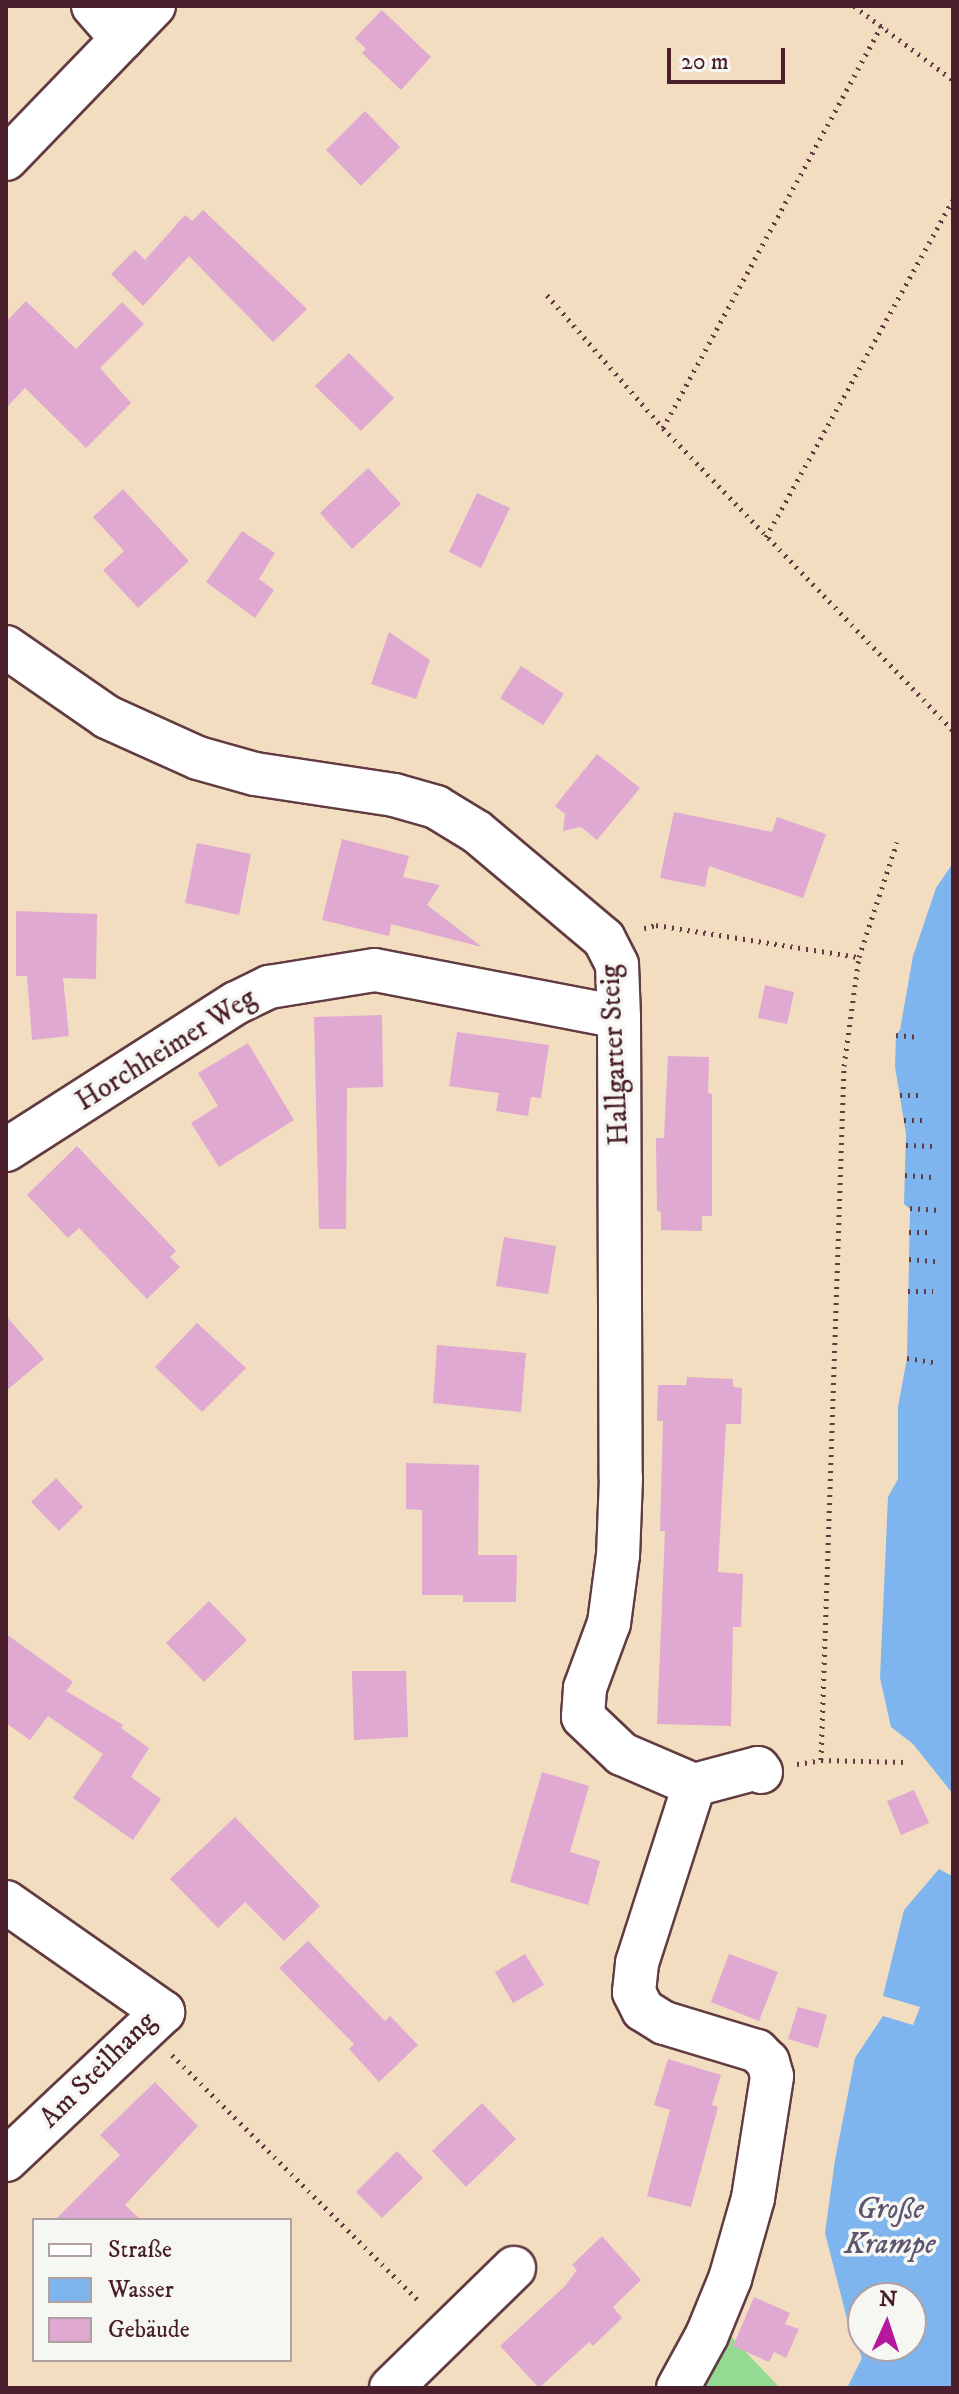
<!DOCTYPE html>
<meta charset="utf-8">
<style>
body{margin:0}
#map{position:relative;width:959px;height:2394px;overflow:hidden;background:#f2ddc0;font-family:"IM FELL DW Pica",serif}
div>[style]{position:absolute}
.green>*{inset:0;background:#94da93}
.water>*{inset:0;background:#7fb5ee}
.building>*{inset:0;background:#dfa9d1}
.path>*{height:5px;margin-top:-2.5px;transform-origin:0;background:repeating-linear-gradient(90deg,#633c41 0 2px,transparent 0 8px)}
.roads{filter:drop-shadow(2px 0 #633c41) drop-shadow(-2px 0 #633c41) drop-shadow(0 2px #633c41) drop-shadow(0 -2px #633c41)}
.minor>*{height:42px;margin:-21px;padding:0 21px;transform-origin:21px;border-radius:21px;background:#fff}
span{translate:-50% -50%;white-space:nowrap;text-align:center;line-height:1.15;-webkit-text-stroke:7px #f6f6f2;paint-order:stroke}
.street-label{font-size:28px;color:#4a1f2b}
.water-label{font-size:30px;color:#5d546f;font-style:italic}
.frame{position:absolute;inset:0;border:8px solid #4a1f2b;pointer-events:none}
.legend{position:absolute;left:32px;top:2218px;width:260px;height:144px;box-sizing:border-box;background:#f6f6f2;border:2px solid #b1a0a2;margin:0;padding:10px 14px;list-style:none;font-size:24px;color:#4a1f2b}
.legend li{display:flex;align-items:center;gap:16px;height:40px}
.legend b{width:40px;border:2px solid #b1a0a2}
.north{position:absolute;left:847px;top:2282px;width:80px;height:80px;box-sizing:border-box;background:#f6f6f2;border:2px solid #b1a0a2;border-radius:50%;rotate:3deg;font-size:22px;font-weight:700;line-height:32px;text-align:center;color:#4a1f2b}
.north::after{content:'';display:block;margin:auto;width:28px;height:36px;background:#b5179e;clip-path:polygon(50% 0,100% 100%,50% 72%,0 100%)}
.scale{position:absolute;left:667px;top:48px;width:118px;height:36px;box-sizing:border-box;border:4px solid #4a1f2b;border-top:0;padding-left:10px;font-size:24px;line-height:28px;white-space:nowrap;color:#4a1f2b;-webkit-text-stroke:6px #f6f6f2;paint-order:stroke}
</style>
<div id="map">
<div class="green">
<i style="clip-path:polygon(723px 2328px,780px 2388px,695px 2388px)"></i>
</div>
<div class="water">
<i style="clip-path:polygon(953px 863px,953px 1794px,913px 1744px,891px 1727px,880px 1678px,888px 1497px,898px 1479px,898px 1407px,907px 1358px,910px 1209px,904px 1204px,906px 1134px,895px 1067px,896px 1035px,900px 1030px,913px 956px,936px 888px)"></i>
<i style="clip-path:polygon(evenodd,939px 1869px,950px 1875px,953px 1872px,953px 2388px,847px 2388px,862px 2358px,847px 2319px,825px 2233px,835px 2160px,855px 2058px,883px 2016px,913px 2025px,920px 2007px,883px 1996px,904px 1910px,939px 1869px,863px 2298px,911px 2298px,911px 2346px,863px 2346px,863px 2298px)"></i>
</div>
<div class="building">
<i style="clip-path:polygon(382px 10px,431px 57px,401px 90px,362px 53px,366px 49px,355px 38px)"></i>
<i style="clip-path:polygon(365px 111px,400px 147px,361px 186px,326px 150px)"></i>
<i style="clip-path:polygon(203px 210px,307px 309px,273px 342px,189px 256px,143px 306px,111px 274px,135px 250px,145px 260px,185px 215px,192px 221px)"></i>
<i style="clip-path:polygon(26px 301px,76px 349px,122px 302px,144px 324px,100px 368px,131px 403px,86px 448px,25px 388px,6px 408px,6px 322px)"></i>
<i style="clip-path:polygon(349px 353px,394px 398px,361px 431px,315px 386px)"></i>
<i style="clip-path:polygon(368px 468px,401px 504px,352px 549px,320px 513px)"></i>
<i style="clip-path:polygon(123px 489px,189px 561px,138px 608px,103px 570px,124px 551px,93px 517px)"></i>
<i style="clip-path:polygon(477px 493px,510px 508px,481px 568px,449px 552px)"></i>
<i style="clip-path:polygon(242px 531px,275px 553px,259px 579px,274px 590px,255px 618px,206px 582px)"></i>
<i style="clip-path:polygon(389px 632px,430px 660px,416px 699px,371px 684px)"></i>
<i style="clip-path:polygon(521px 666px,564px 694px,543px 725px,500px 698px)"></i>
<i style="clip-path:polygon(597px 754px,640px 788px,597px 840px,581px 827px,563px 831px,565px 814px,555px 806px)"></i>
<i style="clip-path:polygon(674px 812px,772px 832px,777px 817px,826px 834px,803px 898px,709px 866px,705px 887px,660px 878px)"></i>
<i style="clip-path:polygon(342px 839px,409px 856px,403px 877px,440px 885px,427px 905px,482px 947px,391px 924px,389px 936px,322px 920px)"></i>
<i style="clip-path:polygon(197px 843px,251px 854px,239px 915px,185px 903px)"></i>
<i style="clip-path:polygon(16px 911px,97px 914px,96px 979px,63px 978px,69px 1036px,32px 1040px,27px 976px,16px 976px)"></i>
<i style="clip-path:polygon(765px 985px,794px 992px,787px 1024px,758px 1018px)"></i>
<i style="clip-path:polygon(382px 1015px,383px 1087px,347px 1088px,346px 1229px,319px 1229px,314px 1017px)"></i>
<i style="clip-path:polygon(457px 1032px,549px 1045px,541px 1098px,531px 1097px,528px 1116px,496px 1111px,499px 1093px,449px 1086px)"></i>
<i style="clip-path:polygon(248px 1043px,294px 1120px,219px 1167px,191px 1123px,218px 1106px,198px 1073px)"></i>
<i style="clip-path:polygon(668px 1056px,709px 1057px,708px 1093px,712px 1094px,712px 1216px,702px 1216px,702px 1231px,661px 1230px,661px 1212px,657px 1211px,656px 1138px,664px 1138px)"></i>
<i style="clip-path:polygon(77px 1146px,176px 1251px,170px 1257px,180px 1267px,147px 1299px,79px 1228px,68px 1238px,27px 1195px)"></i>
<i style="clip-path:polygon(504px 1237px,556px 1246px,548px 1294px,496px 1286px)"></i>
<i style="clip-path:polygon(6px 1316px,44px 1359px,6px 1391px)"></i>
<i style="clip-path:polygon(197px 1323px,246px 1368px,202px 1412px,155px 1367px)"></i>
<i style="clip-path:polygon(437px 1345px,526px 1353px,521px 1412px,433px 1403px)"></i>
<i style="clip-path:polygon(687px 1377px,733px 1379px,733px 1387px,742px 1388px,741px 1424px,726px 1424px,718px 1572px,743px 1574px,741px 1627px,733px 1627px,731px 1726px,657px 1724px,665px 1531px,660px 1531px,663px 1421px,657px 1421px,658px 1385px,686px 1385px)"></i>
<i style="clip-path:polygon(406px 1463px,479px 1465px,478px 1555px,517px 1555px,516px 1602px,463px 1602px,463px 1595px,422px 1595px,422px 1510px,406px 1509px)"></i>
<i style="clip-path:polygon(56px 1478px,83px 1507px,59px 1531px,31px 1502px)"></i>
<i style="clip-path:polygon(209px 1601px,247px 1640px,204px 1682px,166px 1643px)"></i>
<i style="clip-path:polygon(6px 1634px,73px 1682px,66px 1691px,123px 1725px,121px 1728px,149px 1748px,131px 1777px,161px 1799px,133px 1840px,73px 1798px,103px 1754px,48px 1716px,30px 1740px,6px 1723px)"></i>
<i style="clip-path:polygon(352px 1671px,406px 1671px,408px 1737px,354px 1740px)"></i>
<i style="clip-path:polygon(542px 1772px,589px 1786px,570px 1852px,600px 1861px,588px 1905px,510px 1882px)"></i>
<i style="clip-path:polygon(914px 1790px,929px 1823px,901px 1835px,887px 1801px)"></i>
<i style="clip-path:polygon(235px 1817px,320px 1906px,284px 1941px,245px 1902px,218px 1928px,170px 1879px)"></i>
<i style="clip-path:polygon(308px 1941px,385px 2021px,390px 2016px,418px 2045px,379px 2082px,349px 2049px,354px 2044px,279px 1968px)"></i>
<i style="clip-path:polygon(525px 1954px,544px 1985px,513px 2003px,495px 1972px)"></i>
<i style="clip-path:polygon(729px 1954px,778px 1972px,759px 2021px,711px 2002px)"></i>
<i style="clip-path:polygon(798px 2007px,827px 2015px,818px 2048px,788px 2039px)"></i>
<i style="clip-path:polygon(668px 2059px,721px 2075px,712px 2105px,718px 2107px,691px 2207px,647px 2196px,670px 2110px,654px 2105px)"></i>
<i style="clip-path:polygon(155px 2082px,198px 2126px,125px 2205px,141px 2220px,55px 2220px,120px 2155px,100px 2135px)"></i>
<i style="clip-path:polygon(482px 2103px,516px 2139px,466px 2187px,432px 2151px)"></i>
<i style="clip-path:polygon(397px 2151px,423px 2178px,382px 2218px,356px 2192px)"></i>
<i style="clip-path:polygon(602px 2236px,641px 2280px,613px 2307px,622px 2318px,593px 2346px,589px 2342px,539px 2388px,500px 2346px,565px 2286px,577px 2270px,572px 2265px)"></i>
<i style="clip-path:polygon(754px 2297px,790px 2313px,785px 2324px,799px 2329px,786px 2358px,774px 2352px,769px 2362px,733px 2346px)"></i>
</div>
<div class="path">
<i style="left:854px;top:6px;width:124px;rotate:36.8deg"></i>
<i style="left:547px;top:295px;width:176px;rotate:48.9deg"></i>
<i style="left:663px;top:428px;width:419px;rotate:46.2deg"></i>
<i style="left:663px;top:428px;width:460px;rotate:-61.5deg"></i>
<i style="left:766px;top:537px;width:385px;rotate:-61deg"></i>
<i style="left:644px;top:928px;width:12px;rotate:-14deg"></i>
<i style="left:656px;top:925px;width:206px;rotate:9deg"></i>
<i style="left:896px;top:1035px;width:21px;rotate:5deg"></i>
<i style="left:900px;top:1095px;width:19px"></i>
<i style="left:904px;top:1120px;width:22px"></i>
<i style="left:906px;top:1145px;width:30px;rotate:2deg"></i>
<i style="left:905px;top:1175px;width:28px;rotate:4deg"></i>
<i style="left:910px;top:1208px;width:29px;rotate:4deg"></i>
<i style="left:909px;top:1232px;width:23px"></i>
<i style="left:909px;top:1259px;width:32px;rotate:5deg"></i>
<i style="left:908px;top:1291px;width:25px"></i>
<i style="left:907px;top:1358px;width:31px;rotate:9deg"></i>
<i style="left:821px;top:1760px;width:694px;rotate:-88.1deg"></i>
<i style="left:844px;top:1066px;width:110px;rotate:-82.2deg"></i>
<i style="left:859px;top:957px;width:121px;rotate:-71.7deg"></i>
<i style="left:797px;top:1764px;width:24px;rotate:-9deg"></i>
<i style="left:821px;top:1760px;width:85px;rotate:1.3deg"></i>
<i style="left:172px;top:2055px;width:350px;rotate:44.9deg"></i>
</div>
<div class="roads">
<div class="minor">
<i style="left:93px;top:6px;width:44px;rotate:48.7deg"></i>
<i style="left:6px;top:159px;width:213px;rotate:-46deg"></i>
<i style="left:6px;top:647px;width:123px;rotate:34.7deg"></i>
<i style="left:107px;top:717px;width:100px;rotate:24.3deg"></i>
<i style="left:198px;top:758px;width:59px;rotate:15.7deg"></i>
<i style="left:255px;top:774px;width:141px;rotate:8.6deg"></i>
<i style="left:394px;top:795px;width:44px;rotate:15.9deg"></i>
<i style="left:436px;top:807px;width:48px;rotate:31.4deg"></i>
<i style="left:477px;top:832px;width:166px;rotate:40.1deg"></i>
<i style="left:604px;top:939px;width:29px;rotate:63deg"></i>
<i style="left:617px;top:965px;width:52px;rotate:87.8deg"></i>
<i style="left:619px;top:1017px;width:461px;rotate:89.8deg"></i>
<i style="left:621px;top:1478px;width:77px;rotate:92.2deg"></i>
<i style="left:618px;top:1555px;width:69px;rotate:97.5deg"></i>
<i style="left:609px;top:1623px;width:69px;rotate:110.3deg"></i>
<i style="left:585px;top:1688px;width:29px;rotate:94deg"></i>
<i style="left:583px;top:1717px;width:54px;rotate:43.5deg"></i>
<i style="left:622px;top:1754px;width:78px;rotate:23.3deg"></i>
<i style="left:694px;top:1785px;width:66px;rotate:-14.9deg"></i>
<i style="left:758px;top:1768px;width:5px;rotate:53deg"></i>
<i style="left:6px;top:1150px;width:273px;rotate:-32.6deg"></i>
<i style="left:236px;top:1003px;width:37px;rotate:-26deg"></i>
<i style="left:269px;top:987px;width:107px;rotate:-9.1deg"></i>
<i style="left:375px;top:970px;width:248px;rotate:10.9deg"></i>
<i style="left:6px;top:1902px;width:192px;rotate:35deg"></i>
<i style="left:163px;top:2012px;width:216px;rotate:136.7deg"></i>
<i style="left:391px;top:2388px;width:172px;rotate:-44.3deg"></i>
<i style="left:678px;top:2388px;width:60px;rotate:-61.3deg"></i>
<i style="left:707px;top:2335px;width:61px;rotate:-67.7deg"></i>
<i style="left:730px;top:2279px;width:84px;rotate:-74.1deg"></i>
<i style="left:753px;top:2198px;width:123px;rotate:-81.1deg"></i>
<i style="left:772px;top:2076px;width:15px;rotate:-106deg"></i>
<i style="left:768px;top:2062px;width:16px;rotate:-135deg"></i>
<i style="left:757px;top:2051px;width:97px;rotate:-163.2deg"></i>
<i style="left:664px;top:2023px;width:25px;rotate:-148deg"></i>
<i style="left:643px;top:2010px;width:20px;rotate:-117deg"></i>
<i style="left:634px;top:1992px;width:29px;rotate:-84deg"></i>
<i style="left:637px;top:1963px;width:187px;rotate:-72.2deg"></i>
</div>
</div>
<div class="street-label">
<span style="left:166px;top:1050px;rotate:-32deg">Horchheimer Weg</span>
<span style="left:615px;top:1055px;rotate:-93deg">Hallgarter Steig</span>
<span style="left:98px;top:2070px;rotate:-45deg">Am Steilhang</span>
</div>
<div class="water-label">
<span style="left:890px;top:2227px">Große<br>Krampe</span>
</div>
<div class="frame"></div>
<ul class="legend">
<li><b style="height:10px;background:#fff"></b>Straße</li>
<li><b style="height:22px;background:#7fb5ee"></b>Wasser</li>
<li><b style="height:22px;background:#dfa9d1"></b>Gebäude</li>
</ul>
<div class="north">N</div>
<div class="scale">20 m</div>
</div>
